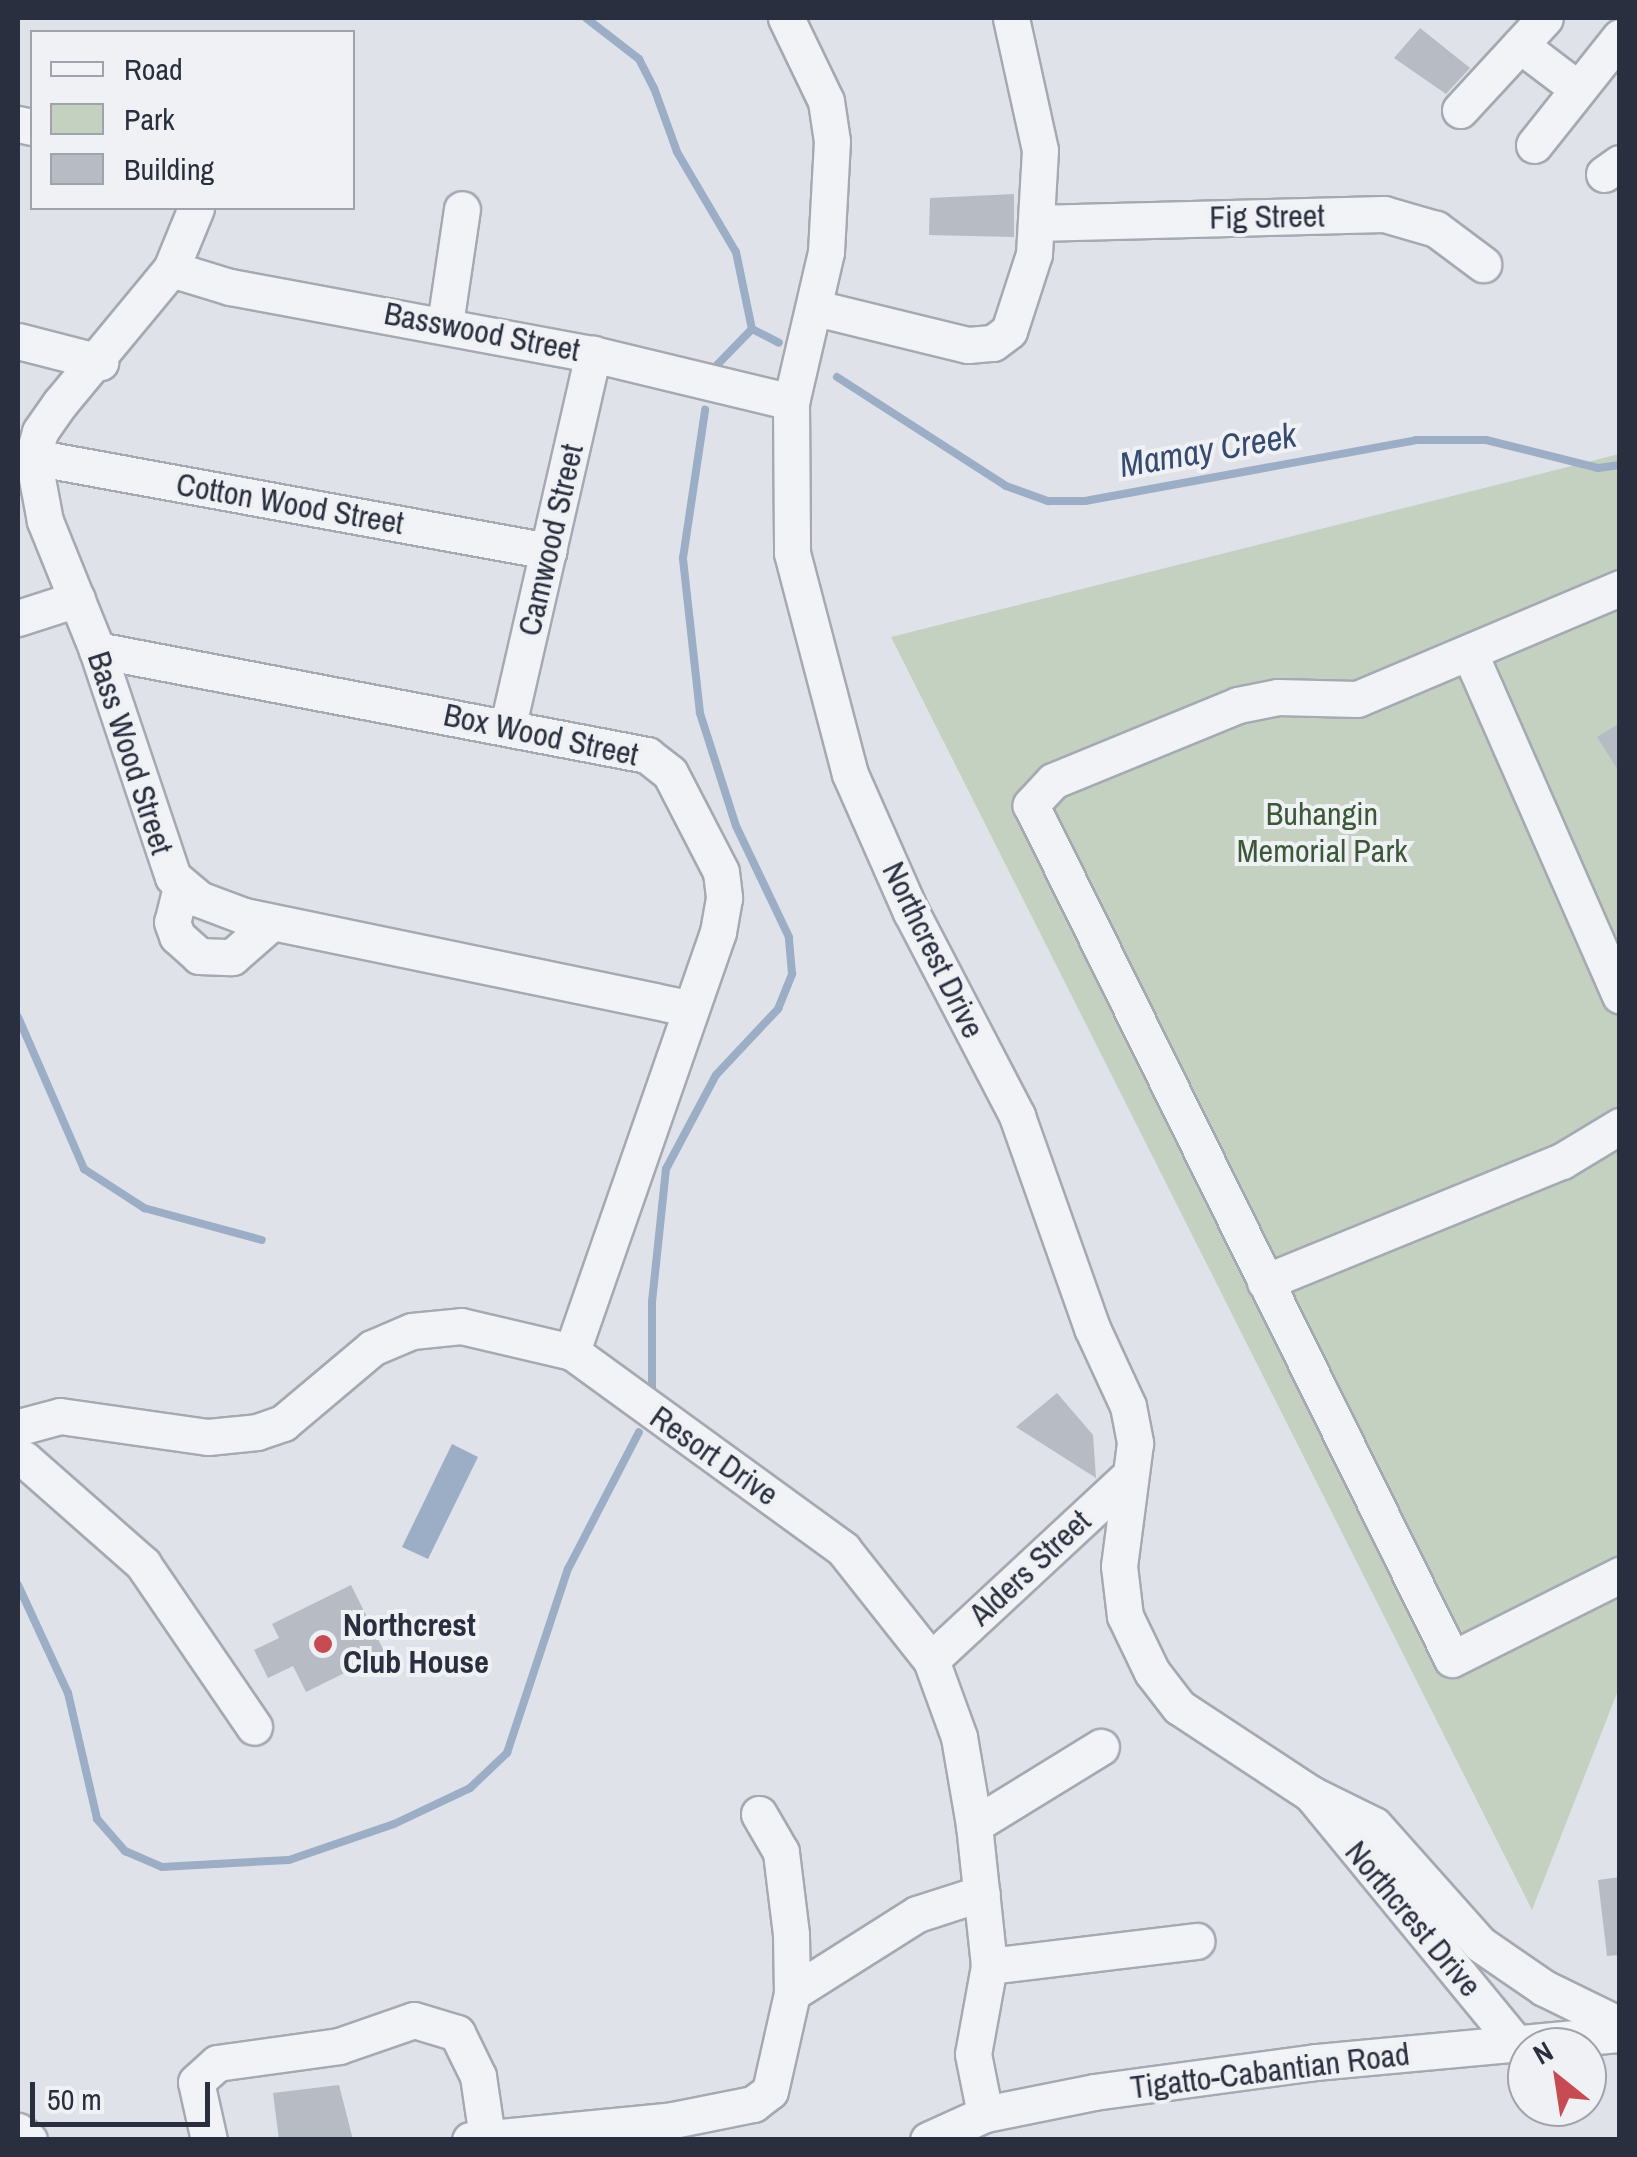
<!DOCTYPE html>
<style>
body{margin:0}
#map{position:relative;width:1637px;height:2157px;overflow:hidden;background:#dfe2e8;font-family:"Archivo Narrow",sans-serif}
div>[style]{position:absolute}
.green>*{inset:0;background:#c4d1c1}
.water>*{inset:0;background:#9cadc6}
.stream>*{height:8px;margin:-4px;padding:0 4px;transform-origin:4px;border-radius:4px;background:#9cadc6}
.building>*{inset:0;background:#b7bbc4}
.roads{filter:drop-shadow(2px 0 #a5a9b2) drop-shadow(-2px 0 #a5a9b2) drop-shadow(0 2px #a5a9b2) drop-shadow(0 -2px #a5a9b2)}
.minor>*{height:35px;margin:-17.5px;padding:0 17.5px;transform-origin:17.5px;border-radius:17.5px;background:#f2f3f6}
.dots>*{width:28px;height:28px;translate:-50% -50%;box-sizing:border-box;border:5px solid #eff1f5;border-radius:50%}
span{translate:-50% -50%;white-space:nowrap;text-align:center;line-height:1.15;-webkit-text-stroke:8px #eff1f5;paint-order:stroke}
.street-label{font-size:32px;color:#292f3e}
.park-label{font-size:32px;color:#3b5937}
.poi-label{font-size:32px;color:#292f3e;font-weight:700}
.left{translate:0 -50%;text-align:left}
.water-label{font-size:35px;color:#364b6f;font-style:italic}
.frame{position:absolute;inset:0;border:20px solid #292f3e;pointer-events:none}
.legend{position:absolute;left:30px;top:30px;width:325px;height:180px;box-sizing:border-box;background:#eff1f5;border:2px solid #a0a3ac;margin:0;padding:12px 18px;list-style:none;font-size:30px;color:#292f3e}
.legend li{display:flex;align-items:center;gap:20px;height:50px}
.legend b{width:50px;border:2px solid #a0a3ac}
.north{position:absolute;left:1507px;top:2027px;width:100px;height:100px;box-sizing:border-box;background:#eff1f5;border:2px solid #a0a3ac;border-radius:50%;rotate:330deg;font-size:28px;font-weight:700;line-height:40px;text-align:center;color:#292f3e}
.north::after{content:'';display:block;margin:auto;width:35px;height:45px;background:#c64b53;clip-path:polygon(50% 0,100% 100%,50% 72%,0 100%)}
.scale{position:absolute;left:30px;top:2082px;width:180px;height:45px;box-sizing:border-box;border:5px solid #292f3e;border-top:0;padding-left:12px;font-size:30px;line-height:35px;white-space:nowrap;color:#292f3e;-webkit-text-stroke:8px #eff1f5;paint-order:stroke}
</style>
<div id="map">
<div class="green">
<i style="clip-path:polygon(1619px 454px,1619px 1688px,1532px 1910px,891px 637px)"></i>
</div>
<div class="water">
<i style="clip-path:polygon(452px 1444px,478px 1457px,428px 1559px,402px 1547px)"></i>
</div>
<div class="stream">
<i style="left:586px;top:18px;width:67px;rotate:37.7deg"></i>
<i style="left:639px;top:59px;width:33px;rotate:63deg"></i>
<i style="left:654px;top:88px;width:68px;rotate:70.2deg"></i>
<i style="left:677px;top:152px;width:116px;rotate:59.5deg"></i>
<i style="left:736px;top:252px;width:79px;rotate:78.3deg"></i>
<i style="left:752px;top:329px;width:30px;rotate:27deg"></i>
<i style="left:717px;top:365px;width:50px;rotate:-45.8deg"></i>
<i style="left:837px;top:377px;width:201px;rotate:32.8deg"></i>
<i style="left:1006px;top:486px;width:45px;rotate:19.7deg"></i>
<i style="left:1048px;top:501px;width:37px"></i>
<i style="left:1085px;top:501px;width:337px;rotate:-10.4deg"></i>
<i style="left:1416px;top:440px;width:70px"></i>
<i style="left:1486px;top:440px;width:115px;rotate:14deg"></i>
<i style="left:1598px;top:468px;width:22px;rotate:-8deg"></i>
<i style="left:18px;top:1017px;width:166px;rotate:66.5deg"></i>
<i style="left:84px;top:1169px;width:72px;rotate:33deg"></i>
<i style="left:144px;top:1208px;width:122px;rotate:15.2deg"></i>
<i style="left:652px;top:1395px;width:93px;rotate:-90deg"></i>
<i style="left:652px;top:1302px;width:134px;rotate:-84deg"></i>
<i style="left:666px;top:1169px;width:106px;rotate:-62deg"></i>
<i style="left:716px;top:1075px;width:91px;rotate:-46.8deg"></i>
<i style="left:778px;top:1009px;width:38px;rotate:-68deg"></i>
<i style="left:792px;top:974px;width:37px;rotate:-95deg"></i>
<i style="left:789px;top:937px;width:123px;rotate:-115.5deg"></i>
<i style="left:736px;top:826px;width:119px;rotate:-107.7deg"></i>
<i style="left:700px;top:713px;width:156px;rotate:-96.3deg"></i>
<i style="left:683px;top:558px;width:150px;rotate:-81.5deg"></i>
<i style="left:18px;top:1585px;width:119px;rotate:65.2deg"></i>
<i style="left:68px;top:1693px;width:129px;rotate:77deg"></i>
<i style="left:97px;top:1819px;width:43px;rotate:48.8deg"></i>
<i style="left:125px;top:1851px;width:40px;rotate:23.4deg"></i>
<i style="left:162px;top:1867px;width:127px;rotate:-3.2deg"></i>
<i style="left:289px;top:1860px;width:111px;rotate:-18.9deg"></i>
<i style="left:394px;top:1824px;width:84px;rotate:-25.3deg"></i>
<i style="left:470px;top:1788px;width:51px;rotate:-43.4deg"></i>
<i style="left:507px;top:1753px;width:194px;rotate:-71.7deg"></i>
<i style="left:568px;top:1569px;width:154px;rotate:-62.6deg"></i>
</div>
<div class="building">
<i style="clip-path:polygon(1420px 28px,1470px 68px,1446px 94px,1394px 58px)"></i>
<i style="clip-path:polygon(1014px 194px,1014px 237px,929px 235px,930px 198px)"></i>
<i style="clip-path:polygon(1620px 723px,1620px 773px,1597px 737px)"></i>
<i style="clip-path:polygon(1057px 1393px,1093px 1435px,1096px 1478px,1016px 1427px)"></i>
<i style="clip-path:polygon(351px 1585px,385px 1653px,306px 1692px,293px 1666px,268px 1678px,254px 1650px,279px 1638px,272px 1624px)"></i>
<i style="clip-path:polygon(1620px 1877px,1620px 1955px,1607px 1956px,1598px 1880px)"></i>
<i style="clip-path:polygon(339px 2085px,353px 2140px,279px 2140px,273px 2093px)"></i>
</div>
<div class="roads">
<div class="minor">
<i style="left:786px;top:18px;width:92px;rotate:64.3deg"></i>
<i style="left:826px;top:101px;width:40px;rotate:81.5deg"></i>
<i style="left:832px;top:141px;width:111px;rotate:93.1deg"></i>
<i style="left:826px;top:252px;width:154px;rotate:103.1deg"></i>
<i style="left:791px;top:402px;width:151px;rotate:89.6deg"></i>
<i style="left:792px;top:553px;width:228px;rotate:75.3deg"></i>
<i style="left:850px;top:774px;width:151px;rotate:66.2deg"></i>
<i style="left:911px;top:912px;width:230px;rotate:62.5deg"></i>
<i style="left:1017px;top:1116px;width:225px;rotate:70.5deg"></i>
<i style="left:1092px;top:1328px;width:86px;rotate:65.2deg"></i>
<i style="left:1128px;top:1406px;width:38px;rotate:79deg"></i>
<i style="left:1135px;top:1443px;width:124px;rotate:97.4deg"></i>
<i style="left:1119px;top:1566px;width:50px;rotate:83.2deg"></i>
<i style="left:1125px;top:1616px;width:62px;rotate:64.3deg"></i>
<i style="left:1152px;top:1672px;width:44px;rotate:52.4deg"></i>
<i style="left:1179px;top:1707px;width:158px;rotate:33.4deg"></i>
<i style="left:1311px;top:1794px;width:70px;rotate:26.2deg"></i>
<i style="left:1374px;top:1825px;width:159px;rotate:48.3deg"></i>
<i style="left:1480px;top:1944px;width:78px;rotate:34.5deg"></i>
<i style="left:1544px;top:1988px;width:85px;rotate:26deg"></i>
<i style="left:1520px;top:45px;width:73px;rotate:37.2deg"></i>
<i style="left:1460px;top:110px;width:125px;rotate:-47.3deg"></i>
<i style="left:18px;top:124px;width:14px;rotate:12deg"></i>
<i style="left:1534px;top:145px;width:138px;rotate:-51.5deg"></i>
<i style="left:1604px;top:174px;width:19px;rotate:-35deg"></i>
<i style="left:196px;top:208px;width:66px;rotate:112.3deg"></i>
<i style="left:171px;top:269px;width:174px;rotate:129.6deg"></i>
<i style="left:60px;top:403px;width:35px;rotate:125deg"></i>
<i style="left:40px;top:432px;width:26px;rotate:106deg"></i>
<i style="left:33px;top:457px;width:65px;rotate:79.4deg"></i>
<i style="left:45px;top:521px;width:139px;rotate:68deg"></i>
<i style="left:97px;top:650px;width:239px;rotate:71.5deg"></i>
<i style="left:173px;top:877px;width:34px;rotate:40deg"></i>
<i style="left:199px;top:899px;width:48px;rotate:20.7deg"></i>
<i style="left:244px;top:916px;width:454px;rotate:11.7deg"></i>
<i style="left:1036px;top:223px;width:348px;rotate:-1.5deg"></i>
<i style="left:1384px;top:214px;width:54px;rotate:16.1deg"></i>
<i style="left:1436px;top:229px;width:59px;rotate:36.7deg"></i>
<i style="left:171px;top:269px;width:62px;rotate:17deg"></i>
<i style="left:230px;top:287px;width:369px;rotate:10.5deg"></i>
<i style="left:593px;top:354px;width:204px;rotate:13.6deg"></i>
<i style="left:816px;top:308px;width:156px;rotate:13.7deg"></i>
<i style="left:968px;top:345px;width:25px;rotate:-5deg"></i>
<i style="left:993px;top:343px;width:20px;rotate:-37deg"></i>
<i style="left:1009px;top:331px;width:81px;rotate:-72deg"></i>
<i style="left:1034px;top:254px;width:104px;rotate:-86.7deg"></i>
<i style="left:1040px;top:150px;width:135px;rotate:-102.4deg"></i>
<i style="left:445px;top:324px;width:116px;rotate:-81.6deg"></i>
<i style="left:18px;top:341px;width:85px;rotate:14.4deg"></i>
<i style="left:33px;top:457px;width:524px;rotate:10.34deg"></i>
<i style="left:1620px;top:588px;width:285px;rotate:157.1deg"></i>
<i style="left:1357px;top:699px;width:79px;rotate:-178.5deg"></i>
<i style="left:1278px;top:697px;width:41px;rotate:168.7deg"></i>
<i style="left:1238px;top:705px;width:200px;rotate:157.7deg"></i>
<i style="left:1053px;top:781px;width:33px;rotate:133deg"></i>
<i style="left:1031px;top:805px;width:952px;rotate:63.76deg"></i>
<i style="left:1452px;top:1659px;width:188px;rotate:-26.6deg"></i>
<i style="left:18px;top:618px;width:62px;rotate:-17.9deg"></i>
<i style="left:97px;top:650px;width:560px;rotate:10.81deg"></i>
<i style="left:647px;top:755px;width:29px;rotate:38deg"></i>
<i style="left:670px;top:773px;width:111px;rotate:62.7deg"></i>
<i style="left:721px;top:872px;width:26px;rotate:83deg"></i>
<i style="left:724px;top:898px;width:35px;rotate:100deg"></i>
<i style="left:718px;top:932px;width:445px;rotate:109.2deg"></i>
<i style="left:1470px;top:654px;width:373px;rotate:66.3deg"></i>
<i style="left:508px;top:725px;width:381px;rotate:-77.1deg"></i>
<i style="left:181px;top:887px;width:36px;rotate:104deg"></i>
<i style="left:172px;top:922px;width:15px;rotate:70deg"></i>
<i style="left:177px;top:936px;width:30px;rotate:42deg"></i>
<i style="left:199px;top:956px;width:33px;rotate:2deg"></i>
<i style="left:232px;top:957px;width:52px;rotate:-41.1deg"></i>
<i style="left:1265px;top:1282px;width:321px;rotate:-22.2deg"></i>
<i style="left:1562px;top:1161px;width:68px;rotate:-31.1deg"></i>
<i style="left:23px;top:1426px;width:38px;rotate:-15deg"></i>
<i style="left:60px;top:1416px;width:149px;rotate:8.1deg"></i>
<i style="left:208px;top:1437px;width:49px;rotate:-5.8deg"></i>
<i style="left:257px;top:1432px;width:28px;rotate:-19deg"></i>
<i style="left:283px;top:1423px;width:116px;rotate:-40.1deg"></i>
<i style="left:372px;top:1348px;width:43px;rotate:-23deg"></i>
<i style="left:412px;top:1331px;width:49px;rotate:-5.8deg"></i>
<i style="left:461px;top:1326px;width:114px;rotate:13.2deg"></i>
<i style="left:572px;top:1352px;width:335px;rotate:36deg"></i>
<i style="left:843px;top:1549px;width:142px;rotate:51.6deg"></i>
<i style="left:931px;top:1660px;width:82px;rotate:70deg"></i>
<i style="left:959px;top:1737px;width:89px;rotate:80.3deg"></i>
<i style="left:974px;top:1825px;width:142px;rotate:83.9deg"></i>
<i style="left:989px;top:1966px;width:89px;rotate:100.3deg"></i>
<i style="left:973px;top:2054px;width:61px;rotate:78.7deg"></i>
<i style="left:24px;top:1459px;width:159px;rotate:41.4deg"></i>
<i style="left:143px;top:1564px;width:197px;rotate:55.7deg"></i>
<i style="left:931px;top:1660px;width:270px;rotate:-42.9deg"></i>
<i style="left:1311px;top:1794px;width:323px;rotate:50.6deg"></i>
<i style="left:974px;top:1825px;width:149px;rotate:-31.6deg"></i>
<i style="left:989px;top:1966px;width:209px;rotate:-6.9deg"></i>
<i style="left:792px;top:1993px;width:148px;rotate:-32.3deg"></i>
<i style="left:917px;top:1914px;width:68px;rotate:-17.9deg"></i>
<i style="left:18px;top:2131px;width:14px;rotate:39deg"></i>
<i style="left:209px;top:2140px;width:59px;rotate:-102.6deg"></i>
<i style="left:196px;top:2082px;width:28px;rotate:-42deg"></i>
<i style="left:217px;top:2063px;width:123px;rotate:-7.9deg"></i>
<i style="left:339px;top:2046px;width:79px;rotate:-19.1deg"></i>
<i style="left:414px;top:2020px;width:45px;rotate:16.8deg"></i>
<i style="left:457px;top:2033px;width:48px;rotate:64deg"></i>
<i style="left:478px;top:2076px;width:62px;rotate:81.6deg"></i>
<i style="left:470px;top:2140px;width:204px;rotate:-5.6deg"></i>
<i style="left:673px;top:2120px;width:82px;rotate:-11.3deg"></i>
<i style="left:753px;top:2104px;width:21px;rotate:-37deg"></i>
<i style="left:770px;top:2091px;width:100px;rotate:-77.3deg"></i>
<i style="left:792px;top:1993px;width:59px;rotate:-91deg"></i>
<i style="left:791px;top:1934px;width:83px;rotate:-97deg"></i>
<i style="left:781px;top:1852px;width:44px;rotate:-120.1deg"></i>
<i style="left:928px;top:2140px;width:63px;rotate:-24.5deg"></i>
<i style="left:985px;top:2114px;width:111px;rotate:-11.4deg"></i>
<i style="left:1094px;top:2092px;width:224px;rotate:-7.7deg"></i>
<i style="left:1316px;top:2062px;width:305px;rotate:-5.3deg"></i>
</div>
</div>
<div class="dots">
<i style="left:323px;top:1644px;background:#c64b53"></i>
</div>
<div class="street-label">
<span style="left:1267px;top:217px;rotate:-1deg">Fig Street</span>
<span style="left:482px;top:332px;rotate:11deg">Basswood Street</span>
<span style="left:290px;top:504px;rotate:10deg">Cotton Wood Street</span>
<span style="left:551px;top:540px;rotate:-77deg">Camwood Street</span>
<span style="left:541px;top:735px;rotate:12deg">Box Wood Street</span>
<span style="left:130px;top:753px;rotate:72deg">Bass Wood Street</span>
<span style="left:933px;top:950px;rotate:64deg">Northcrest Drive</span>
<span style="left:714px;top:1456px;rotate:35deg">Resort Drive</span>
<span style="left:1030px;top:1568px;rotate:-43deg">Alders Street</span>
<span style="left:1413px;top:1919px;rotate:50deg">Northcrest Drive</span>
<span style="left:1270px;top:2071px;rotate:-7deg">Tigatto-Cabantian Road</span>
</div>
<div class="park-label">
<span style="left:1322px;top:833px">Buhangin<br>Memorial Park</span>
</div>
<div class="poi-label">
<span class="left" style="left:343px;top:1644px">Northcrest<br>Club House</span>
</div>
<div class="water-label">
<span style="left:1208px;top:450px;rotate:-10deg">Mamay Creek</span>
</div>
<div class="frame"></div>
<ul class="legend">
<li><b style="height:12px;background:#f2f3f6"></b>Road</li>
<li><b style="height:28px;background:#c4d1c1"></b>Park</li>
<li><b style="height:28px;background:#b7bbc4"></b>Building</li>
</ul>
<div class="north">N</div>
<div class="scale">50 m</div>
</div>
